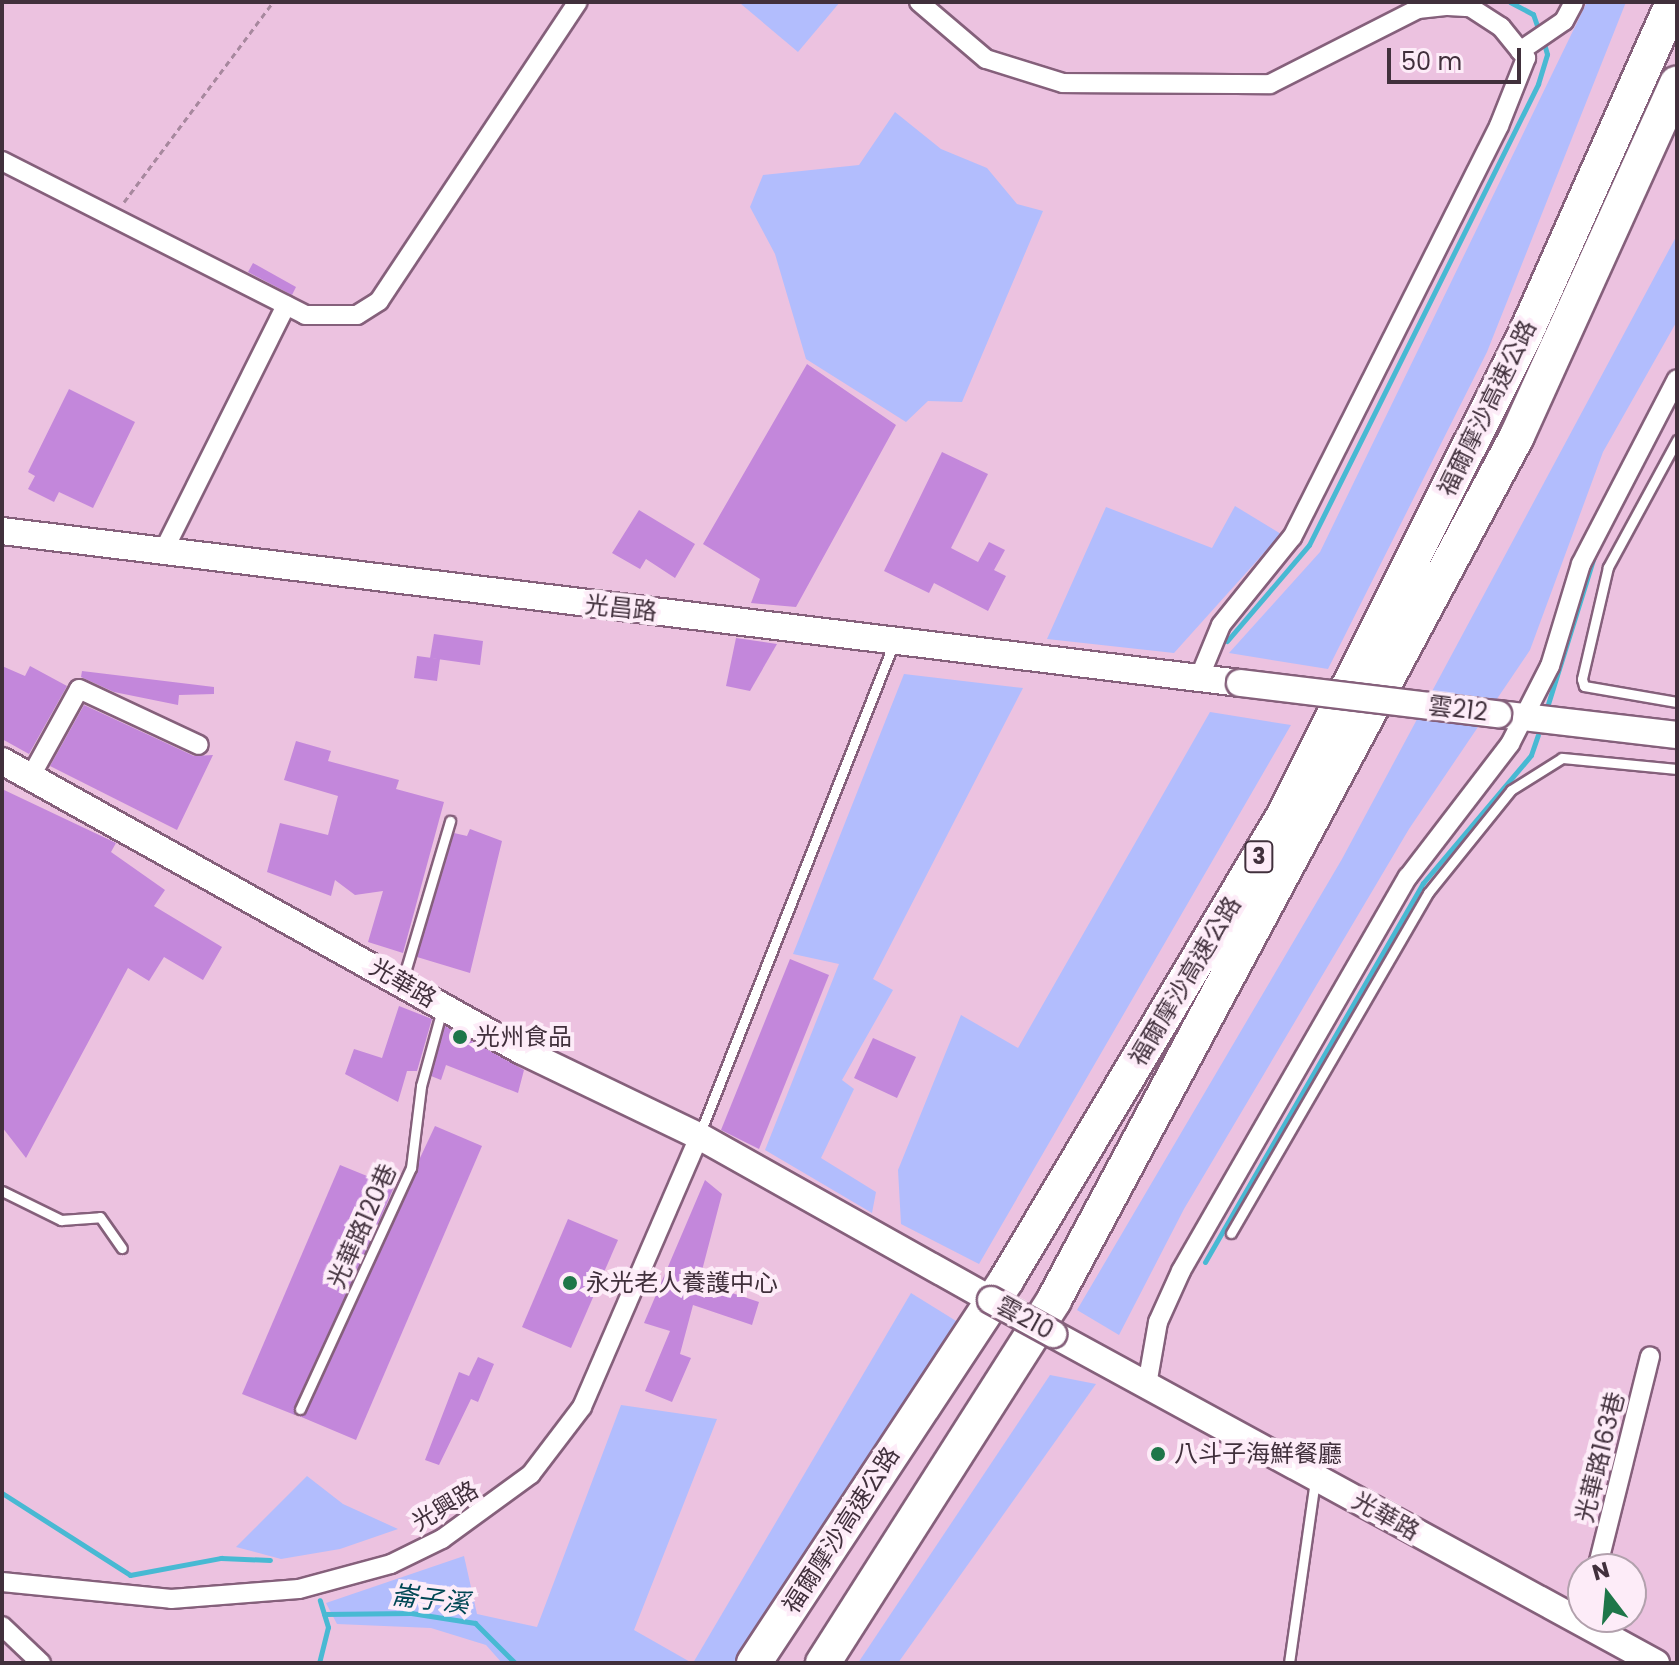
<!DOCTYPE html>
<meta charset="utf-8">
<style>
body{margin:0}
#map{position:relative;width:1679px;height:1665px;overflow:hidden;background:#ecc2e0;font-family:Poppins,"Noto Sans TC",sans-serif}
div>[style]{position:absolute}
.green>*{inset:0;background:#b2bdfd}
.stream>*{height:5px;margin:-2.5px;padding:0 2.5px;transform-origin:2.5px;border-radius:2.5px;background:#48b9d3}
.building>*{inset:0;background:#c387db}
.path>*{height:3px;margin-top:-1.5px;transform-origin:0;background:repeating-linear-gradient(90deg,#a7889e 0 6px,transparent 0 10px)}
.roads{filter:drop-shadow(2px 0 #85607b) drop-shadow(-2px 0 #85607b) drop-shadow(0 2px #85607b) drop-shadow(0 -2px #85607b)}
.lane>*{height:9px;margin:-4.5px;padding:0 4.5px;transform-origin:4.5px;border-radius:4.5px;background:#fff}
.street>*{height:18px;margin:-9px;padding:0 9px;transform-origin:9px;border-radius:9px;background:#fff}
.secondary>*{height:26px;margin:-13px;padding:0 13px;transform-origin:13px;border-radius:13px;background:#fff}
.highway>*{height:34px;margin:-17px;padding:0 17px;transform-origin:17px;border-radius:17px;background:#fff}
.bridges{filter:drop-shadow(2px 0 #85607b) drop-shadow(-2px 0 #85607b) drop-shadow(0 2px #85607b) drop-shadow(0 -2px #85607b)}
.secondary-bridge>*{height:26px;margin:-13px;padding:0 13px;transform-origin:13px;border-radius:13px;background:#fff}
.dots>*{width:22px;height:22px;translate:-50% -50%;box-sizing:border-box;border:4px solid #fdecf8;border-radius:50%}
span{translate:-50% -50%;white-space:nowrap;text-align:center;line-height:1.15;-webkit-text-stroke:8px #fdecf8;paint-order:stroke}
.shield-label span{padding:2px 6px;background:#fdecf8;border:2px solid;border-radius:6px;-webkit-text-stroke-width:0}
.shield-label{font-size:22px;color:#41303c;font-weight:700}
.street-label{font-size:24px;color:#41303c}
.poi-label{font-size:24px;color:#41303c}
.left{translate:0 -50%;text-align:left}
.water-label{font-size:26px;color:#004754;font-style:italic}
.frame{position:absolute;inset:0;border:4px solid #41303c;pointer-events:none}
.north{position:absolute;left:1567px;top:1553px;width:80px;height:80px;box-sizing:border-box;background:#fdecf8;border:2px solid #b2a1ad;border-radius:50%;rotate:344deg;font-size:22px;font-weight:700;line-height:32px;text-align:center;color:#41303c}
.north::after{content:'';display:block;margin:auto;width:28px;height:36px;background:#1e7649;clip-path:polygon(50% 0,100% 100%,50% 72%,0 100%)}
.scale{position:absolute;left:1387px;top:48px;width:134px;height:36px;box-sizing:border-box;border:4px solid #41303c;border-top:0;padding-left:10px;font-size:24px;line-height:28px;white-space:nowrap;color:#41303c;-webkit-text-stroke:6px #fdecf8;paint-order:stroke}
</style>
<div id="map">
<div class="green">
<i style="clip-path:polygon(840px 2px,798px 52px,741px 4px,741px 2px)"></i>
<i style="clip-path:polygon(1587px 2px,1626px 2px,1487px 352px,1328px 669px,1229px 653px,1320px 552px)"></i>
<i style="clip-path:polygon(895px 112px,941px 149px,987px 168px,1017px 204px,1043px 211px,962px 402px,928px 401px,906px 422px,806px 359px,775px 254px,750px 207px,763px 175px,859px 165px)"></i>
<i style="clip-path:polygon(1677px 235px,1677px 321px,1603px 452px,1530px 650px,1409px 829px,1184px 1209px,1119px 1335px,1077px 1310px,1342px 859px)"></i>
<i style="clip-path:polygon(1235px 506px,1281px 534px,1174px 653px,1047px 639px,1106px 507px,1212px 548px)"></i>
<i style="clip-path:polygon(904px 674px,1023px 688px,873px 979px,893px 990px,842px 1080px,854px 1089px,821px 1158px,876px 1192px,872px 1213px,765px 1150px,839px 964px,793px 954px)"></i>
<i style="clip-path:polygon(1210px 712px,1291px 725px,979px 1264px,901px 1224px,898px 1170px,961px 1015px,1018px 1048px)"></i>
<i style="clip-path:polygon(911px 1293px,961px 1324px,739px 1663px,693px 1663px)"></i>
<i style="clip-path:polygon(1050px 1375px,1096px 1384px,898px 1663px,858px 1663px)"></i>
<i style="clip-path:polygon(621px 1405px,717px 1419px,634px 1630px,692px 1663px,502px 1663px,486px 1645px,431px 1628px,337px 1624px,326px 1603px,464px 1556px,477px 1614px,537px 1627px)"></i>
<i style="clip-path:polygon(307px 1476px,343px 1504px,398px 1529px,340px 1549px,281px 1559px,236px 1547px)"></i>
</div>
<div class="stream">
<i style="left:1510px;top:2px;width:26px;rotate:28deg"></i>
<i style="left:1533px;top:14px;width:18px;rotate:71deg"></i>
<i style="left:1227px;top:641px;width:126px;rotate:-49.5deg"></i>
<i style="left:1309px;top:545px;width:515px;rotate:-63.58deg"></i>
<i style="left:1538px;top:84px;width:31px;rotate:-73deg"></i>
<i style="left:1547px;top:54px;width:15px;rotate:-106deg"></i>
<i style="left:1548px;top:704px;width:155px;rotate:-72.7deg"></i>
<i style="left:1205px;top:1262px;width:437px;rotate:-60.1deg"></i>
<i style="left:1423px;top:883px;width:167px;rotate:-49.8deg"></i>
<i style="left:1531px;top:755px;width:21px;rotate:-71deg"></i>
<i style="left:2px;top:1493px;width:152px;rotate:32.6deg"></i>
<i style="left:130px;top:1575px;width:93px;rotate:-10.6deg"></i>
<i style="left:221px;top:1558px;width:49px;rotate:2.3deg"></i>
<i style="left:324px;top:1614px;width:87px;rotate:-0.7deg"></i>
<i style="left:411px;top:1613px;width:65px;rotate:8.9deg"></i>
<i style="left:475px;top:1623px;width:57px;rotate:45deg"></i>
<i style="left:319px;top:1663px;width:37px;rotate:-76deg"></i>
<i style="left:328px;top:1627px;width:28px;rotate:-107deg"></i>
</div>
<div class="building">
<i style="clip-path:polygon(253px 263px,296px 287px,292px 295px,248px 272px)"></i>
<i style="clip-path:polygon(807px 364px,896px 425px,796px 607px,751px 603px,760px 579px,703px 544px)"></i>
<i style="clip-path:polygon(69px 389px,135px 422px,93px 508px,59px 492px,54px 502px,28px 489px,35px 476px,28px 472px)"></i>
<i style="clip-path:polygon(942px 452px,988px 474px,951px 548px,978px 562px,989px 542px,1005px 550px,994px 570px,1006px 576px,988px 611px,934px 583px,929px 593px,884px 571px)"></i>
<i style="clip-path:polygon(639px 510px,695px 544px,675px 578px,646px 559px,640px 569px,612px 553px)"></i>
<i style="clip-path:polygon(434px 634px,483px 641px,480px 665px,430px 658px)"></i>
<i style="clip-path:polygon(736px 638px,777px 644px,750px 691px,726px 686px)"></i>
<i style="clip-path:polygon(417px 656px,440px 659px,437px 681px,414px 678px)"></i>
<i style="clip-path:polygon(2px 666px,25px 676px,30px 666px,67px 686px,29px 754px,2px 739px)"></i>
<i style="clip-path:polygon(82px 671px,214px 687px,214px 694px,179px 695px,178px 705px,114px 692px,81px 677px)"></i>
<i style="clip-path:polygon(84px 705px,194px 756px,213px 755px,177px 830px,50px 766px)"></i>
<i style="clip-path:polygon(296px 741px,331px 751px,328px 761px,399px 780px,396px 789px,444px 802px,403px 953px,368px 942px,383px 891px,355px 895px,335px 880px,331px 896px,267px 872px,280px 823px,328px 835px,338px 796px,284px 780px)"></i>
<i style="clip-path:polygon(2px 789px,116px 843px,111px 852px,165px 890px,154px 906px,222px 947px,203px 980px,164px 957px,149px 981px,128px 968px,26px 1158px,2px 1127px)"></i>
<i style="clip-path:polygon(470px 829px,502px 841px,470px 973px,417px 957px,454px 833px,467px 836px)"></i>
<i style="clip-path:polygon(790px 959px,829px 975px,759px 1149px,721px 1130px)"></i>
<i style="clip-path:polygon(399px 1006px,432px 1019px,417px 1071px,407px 1071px,398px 1102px,345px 1074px,354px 1049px,382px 1058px)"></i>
<i style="clip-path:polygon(445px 1026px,524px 1070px,518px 1093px,446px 1065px,441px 1080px,431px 1076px)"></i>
<i style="clip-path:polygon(873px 1038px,916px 1057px,897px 1098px,854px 1078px)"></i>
<i style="clip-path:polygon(435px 1126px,482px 1146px,356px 1440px,299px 1416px)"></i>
<i style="clip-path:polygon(340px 1165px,394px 1187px,295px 1415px,242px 1394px)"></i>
<i style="clip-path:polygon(705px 1180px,722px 1194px,699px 1282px,759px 1302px,752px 1325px,693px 1305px,680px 1354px,691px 1358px,672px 1402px,645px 1391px,670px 1331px,644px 1323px)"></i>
<i style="clip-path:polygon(568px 1219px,618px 1240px,571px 1348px,522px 1327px)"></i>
<i style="clip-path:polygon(478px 1357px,494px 1364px,478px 1402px,471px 1399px,439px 1465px,425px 1460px,459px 1372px,469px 1376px)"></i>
</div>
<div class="path">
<i style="left:124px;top:202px;width:249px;rotate:-53.3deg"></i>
</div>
<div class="roads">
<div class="lane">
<i style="left:1677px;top:440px;width:145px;rotate:118.5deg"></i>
<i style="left:1608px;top:567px;width:115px;rotate:103.1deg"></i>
<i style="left:1582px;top:679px;width:7px;rotate:74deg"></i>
<i style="left:1584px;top:686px;width:94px;rotate:9.8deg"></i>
<i style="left:403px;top:979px;width:165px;rotate:-73.4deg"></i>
<i style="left:700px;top:1133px;width:525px;rotate:-68.42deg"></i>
<i style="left:2px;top:1191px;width:66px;rotate:26.2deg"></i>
<i style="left:61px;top:1220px;width:39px;rotate:-4deg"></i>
<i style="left:100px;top:1217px;width:38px;rotate:55deg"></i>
<i style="left:1231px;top:1233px;width:393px;rotate:-59.9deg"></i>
<i style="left:1428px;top:893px;width:132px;rotate:-51.1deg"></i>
<i style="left:1511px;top:790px;width:60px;rotate:-32.1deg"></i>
<i style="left:1562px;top:758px;width:116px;rotate:5.5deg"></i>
<i style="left:300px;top:1409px;width:265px;rotate:-65.3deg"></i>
<i style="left:411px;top:1168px;width:83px;rotate:-83deg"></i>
<i style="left:421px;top:1086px;width:80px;rotate:-74.7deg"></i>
<i style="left:1289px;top:1663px;width:185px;rotate:-81.9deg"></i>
</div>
<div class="street">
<i style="left:919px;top:2px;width:88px;rotate:40.4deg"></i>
<i style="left:986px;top:59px;width:81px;rotate:17.3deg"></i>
<i style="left:1063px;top:83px;width:207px;rotate:0.3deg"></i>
<i style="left:1270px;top:84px;width:166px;rotate:-26.9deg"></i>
<i style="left:1418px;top:9px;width:30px;rotate:-6deg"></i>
<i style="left:1448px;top:6px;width:22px;rotate:3deg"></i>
<i style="left:1470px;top:7px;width:37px;rotate:33deg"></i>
<i style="left:1501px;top:27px;width:40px;rotate:51deg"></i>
<i style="left:1526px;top:58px;width:73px;rotate:111.7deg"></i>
<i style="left:1499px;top:126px;width:460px;rotate:116.7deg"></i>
<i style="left:1292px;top:537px;width:113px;rotate:128.9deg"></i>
<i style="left:1221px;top:625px;width:55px;rotate:112.4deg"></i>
<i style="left:1520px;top:51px;width:53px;rotate:-34.3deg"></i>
<i style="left:1564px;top:21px;width:21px;rotate:-62deg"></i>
<i style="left:2px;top:161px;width:340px;rotate:26.9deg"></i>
<i style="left:305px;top:315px;width:52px"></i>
<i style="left:357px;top:315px;width:26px;rotate:-32deg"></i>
<i style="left:379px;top:301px;width:359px;rotate:-56.4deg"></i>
<i style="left:162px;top:554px;width:278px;rotate:-63.5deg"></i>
<i style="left:31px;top:776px;width:99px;rotate:-61.1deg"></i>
<i style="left:79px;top:689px;width:132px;rotate:25deg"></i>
<i style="left:1147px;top:1385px;width:64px;rotate:-80.1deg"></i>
<i style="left:1158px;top:1322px;width:56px;rotate:-65.7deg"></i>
<i style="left:1181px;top:1271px;width:455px;rotate:-60.1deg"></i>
<i style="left:1408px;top:877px;width:168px;rotate:-52.5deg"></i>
<i style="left:1510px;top:744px;width:88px;rotate:-62.9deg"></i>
<i style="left:1550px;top:666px;width:107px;rotate:-73.1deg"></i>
<i style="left:1581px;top:564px;width:208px;rotate:-62.6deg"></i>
<i style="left:1597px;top:1569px;width:219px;rotate:-76deg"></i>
<i style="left:2px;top:1582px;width:170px;rotate:5.7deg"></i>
<i style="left:171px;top:1599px;width:128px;rotate:-4.5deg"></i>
<i style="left:299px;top:1589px;width:95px;rotate:-15.2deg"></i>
<i style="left:391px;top:1564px;width:57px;rotate:-26.1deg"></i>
<i style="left:442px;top:1539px;width:110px;rotate:-36.1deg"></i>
<i style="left:531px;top:1474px;width:84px;rotate:-52.7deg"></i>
<i style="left:582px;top:1407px;width:295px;rotate:-66.6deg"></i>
<i style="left:2px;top:1626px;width:54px;rotate:43.5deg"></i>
</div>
<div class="secondary">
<i style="left:2px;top:531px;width:1247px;rotate:7deg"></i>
<i style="left:1498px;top:714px;width:180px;rotate:6.7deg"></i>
<i style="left:2px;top:761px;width:595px;rotate:29.15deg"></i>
<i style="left:522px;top:1051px;width:196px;rotate:25.7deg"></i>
<i style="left:699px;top:1136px;width:335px;rotate:29.3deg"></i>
<i style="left:1053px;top:1334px;width:687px;rotate:28.62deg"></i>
</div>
<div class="highway">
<i style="left:754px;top:1663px;width:460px;rotate:-56.6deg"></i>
<i style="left:1007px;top:1279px;width:540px;rotate:-59.16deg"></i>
<i style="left:1284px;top:815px;width:537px;rotate:-63.34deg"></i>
<i style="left:1525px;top:335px;width:364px;rotate:-66deg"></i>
<i style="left:823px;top:1663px;width:430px;rotate:-57.5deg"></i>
<i style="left:1054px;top:1300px;width:980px;rotate:-61.81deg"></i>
<i style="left:1517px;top:436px;width:387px;rotate:-65.6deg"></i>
</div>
</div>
<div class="bridges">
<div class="secondary-bridge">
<i style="left:1240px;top:683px;width:260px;rotate:6.9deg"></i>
<i style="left:991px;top:1300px;width:71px;rotate:28.7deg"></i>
</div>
</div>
<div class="dots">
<i style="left:460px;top:1037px;background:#1e7649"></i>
<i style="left:570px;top:1283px;background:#1e7649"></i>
<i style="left:1158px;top:1454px;background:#1e7649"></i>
</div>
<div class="shield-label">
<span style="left:1259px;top:857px">3</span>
</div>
<div class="street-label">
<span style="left:1487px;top:408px;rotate:-64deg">福爾摩沙高速公路</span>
<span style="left:621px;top:608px;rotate:6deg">光昌路</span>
<span style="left:1458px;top:709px;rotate:7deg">雲212</span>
<span style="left:1185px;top:981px;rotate:-59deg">福爾摩沙高速公路</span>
<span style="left:403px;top:983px;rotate:30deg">光華路</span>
<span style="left:362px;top:1226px;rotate:-66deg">光華路120巷</span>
<span style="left:1025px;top:1318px;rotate:29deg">雲210</span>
<span style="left:1600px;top:1457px;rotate:-76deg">光華路163巷</span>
<span style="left:445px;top:1506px;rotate:-31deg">光興路</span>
<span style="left:1386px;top:1516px;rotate:29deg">光華路</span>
<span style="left:841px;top:1530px;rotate:-57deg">福爾摩沙高速公路</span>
</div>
<div class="poi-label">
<span class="left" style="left:476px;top:1037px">光州食品</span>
<span class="left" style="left:586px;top:1283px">永光老人養護中心</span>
<span class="left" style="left:1174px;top:1454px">八斗子海鮮餐廳</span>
</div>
<div class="water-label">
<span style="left:430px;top:1600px;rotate:7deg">崙子溪</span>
</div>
<div class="frame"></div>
<div class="north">N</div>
<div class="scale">50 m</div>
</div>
